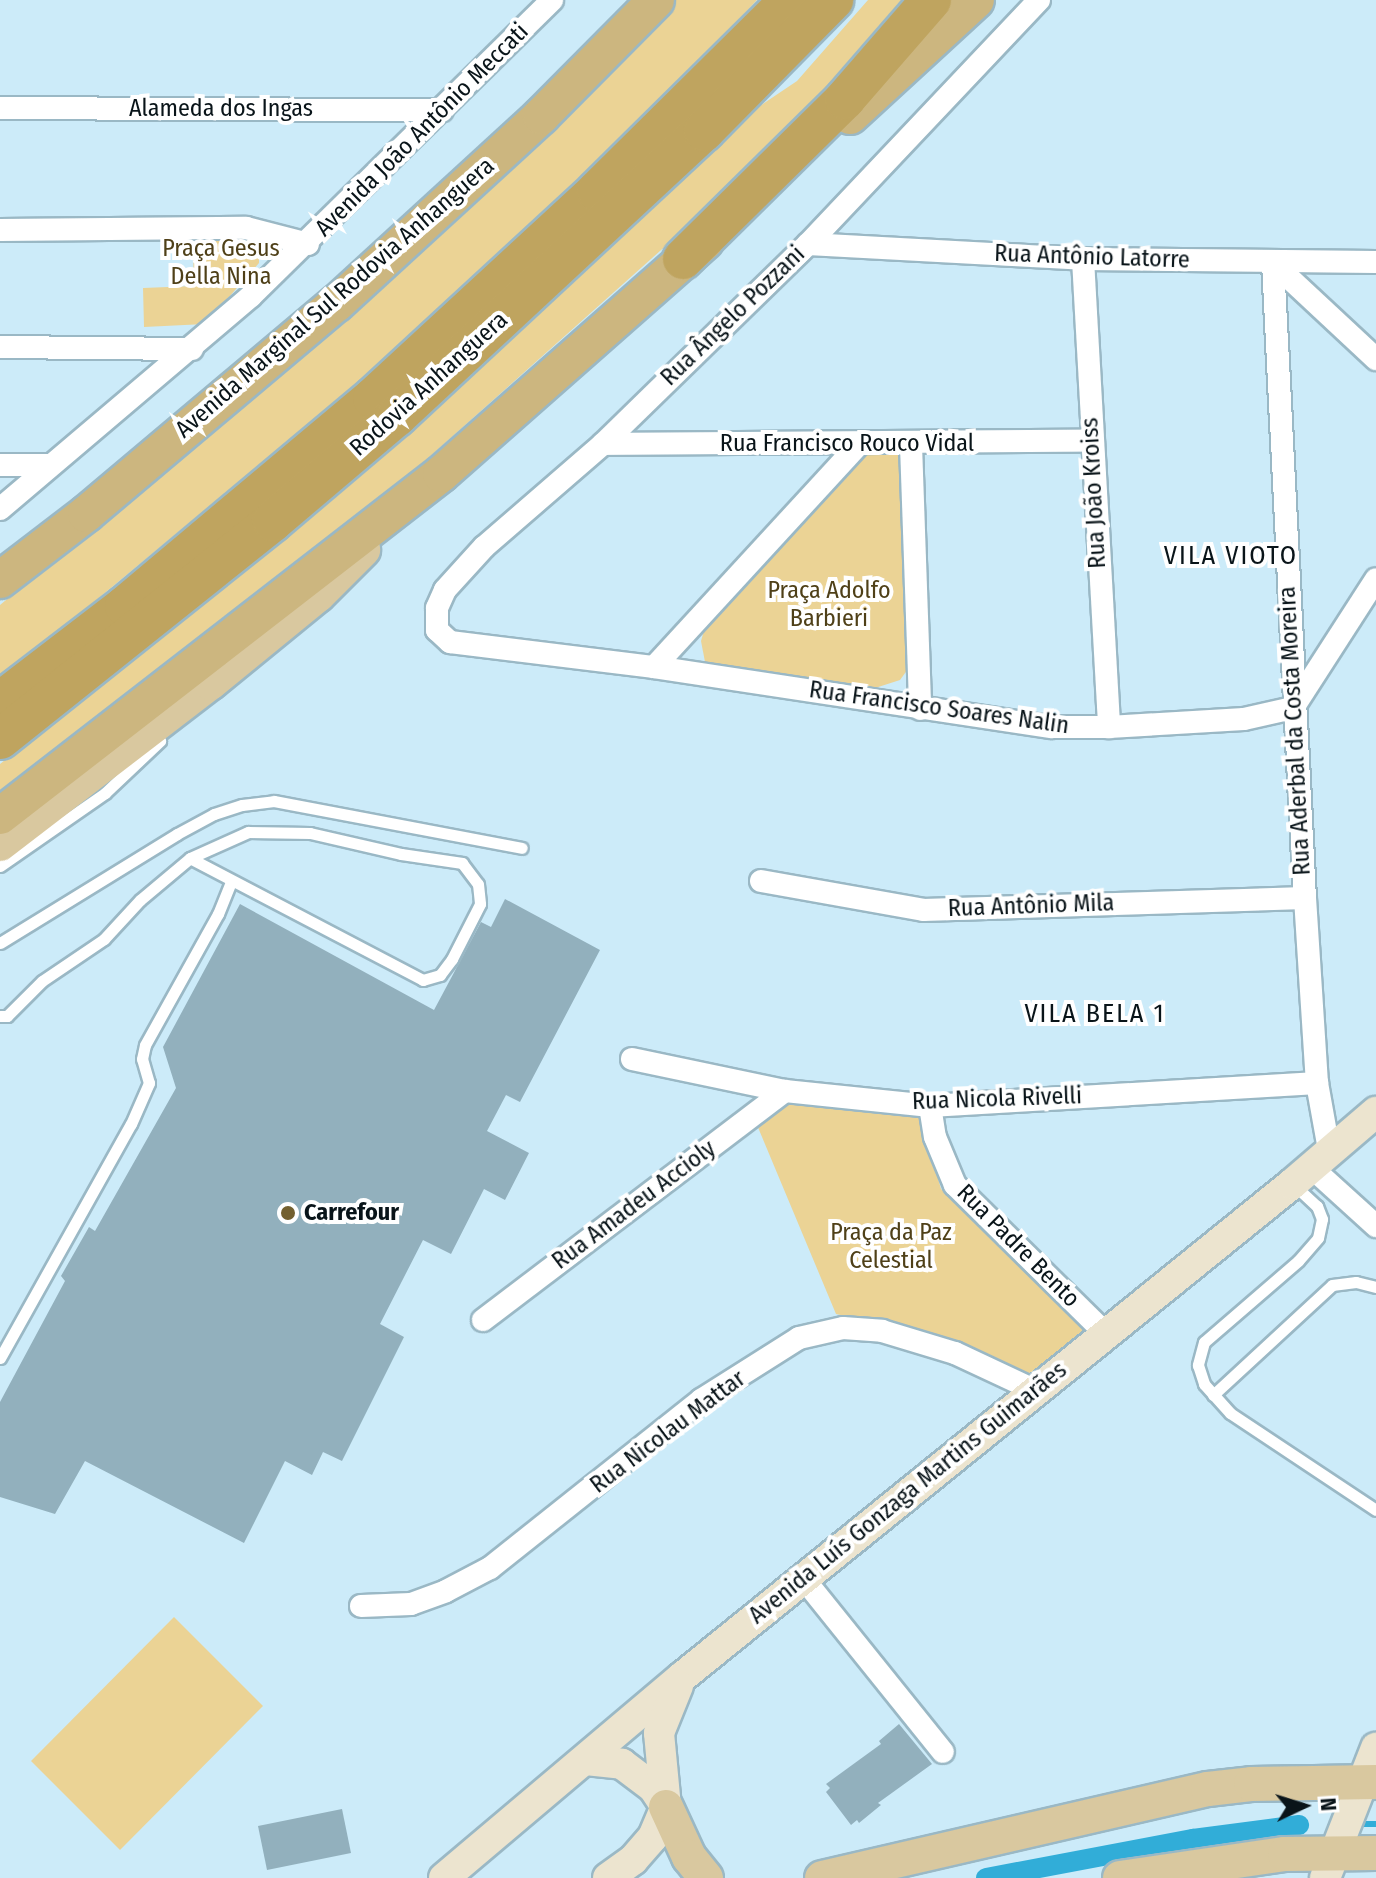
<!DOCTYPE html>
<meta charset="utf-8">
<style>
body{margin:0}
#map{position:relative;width:1376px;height:1878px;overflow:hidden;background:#ccebf9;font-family:"Fira Sans Condensed",sans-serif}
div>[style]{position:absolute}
.green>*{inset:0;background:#ebd395}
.stream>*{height:6px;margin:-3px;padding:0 3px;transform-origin:3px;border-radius:3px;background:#31add8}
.canal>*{height:20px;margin:-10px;padding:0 10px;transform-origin:10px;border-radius:10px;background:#31add8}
.building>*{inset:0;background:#92b0bd}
.roads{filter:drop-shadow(2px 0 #9ab8c5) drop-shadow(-2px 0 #9ab8c5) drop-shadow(0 2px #9ab8c5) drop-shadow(0 -2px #9ab8c5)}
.service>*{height:11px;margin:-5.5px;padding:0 5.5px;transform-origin:5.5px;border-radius:5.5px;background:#fff}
.minor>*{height:22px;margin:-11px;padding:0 11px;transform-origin:11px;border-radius:11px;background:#fff}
.secondary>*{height:30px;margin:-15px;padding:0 15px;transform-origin:15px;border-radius:15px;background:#ece4cf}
.primary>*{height:34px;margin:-17px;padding:0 17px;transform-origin:17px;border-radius:17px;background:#d9c89f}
.trunk>*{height:36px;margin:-18px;padding:0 18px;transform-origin:18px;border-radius:18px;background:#ccb67f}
.motorway>*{height:40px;margin:-20px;padding:0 20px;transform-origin:20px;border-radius:20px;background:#bfa45f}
.dots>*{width:22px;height:22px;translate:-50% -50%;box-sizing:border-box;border:4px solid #fff;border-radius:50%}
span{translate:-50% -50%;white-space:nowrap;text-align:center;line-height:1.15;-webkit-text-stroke:8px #fff;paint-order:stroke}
.street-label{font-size:24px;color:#091419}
.park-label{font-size:24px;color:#4f4018}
.poi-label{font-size:24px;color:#091419;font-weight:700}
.left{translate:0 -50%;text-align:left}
.neighbourhood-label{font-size:26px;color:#091419;letter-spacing:2px}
.north{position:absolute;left:1264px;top:1766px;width:80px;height:80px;-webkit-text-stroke:6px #fff;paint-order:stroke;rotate:86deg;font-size:22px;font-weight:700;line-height:32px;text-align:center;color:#091419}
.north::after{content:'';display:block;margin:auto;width:28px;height:36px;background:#091419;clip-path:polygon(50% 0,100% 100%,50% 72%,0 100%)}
</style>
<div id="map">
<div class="green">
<i style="clip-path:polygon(675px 0,757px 0,686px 76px,497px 257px,302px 435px,212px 504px,0 680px,0 605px,338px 325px)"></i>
<i style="clip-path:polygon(868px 0,918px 0,763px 159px,399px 484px,338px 536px,0 796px,0 764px,260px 556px,476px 371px,598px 259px,739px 120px,797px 81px)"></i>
<i style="clip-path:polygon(194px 236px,259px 238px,259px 263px,205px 324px,144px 327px,143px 288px,193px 286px)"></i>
<i style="clip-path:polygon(860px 449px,900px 449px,907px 576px,908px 669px,900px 680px,869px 690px,719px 671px,705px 662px,701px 641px,705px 627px)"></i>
<i style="clip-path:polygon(794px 1101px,920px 1115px,941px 1189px,1094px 1332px,1029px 1377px,948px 1338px,836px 1314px,757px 1125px)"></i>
<i style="clip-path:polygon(174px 1617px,263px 1706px,120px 1850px,31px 1761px)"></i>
</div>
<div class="stream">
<i style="left:1363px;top:1824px;width:13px"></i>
</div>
<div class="canal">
<i style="left:986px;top:1878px;width:211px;rotate:-10.7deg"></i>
<i style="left:1193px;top:1839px;width:107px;rotate:-7.5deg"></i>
</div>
<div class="building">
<i style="clip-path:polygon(505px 899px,600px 950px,520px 1102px,506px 1095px,487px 1131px,529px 1153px,505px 1200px,484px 1189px,451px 1254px,423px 1240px,380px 1324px,404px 1337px,342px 1461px,323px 1452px,312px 1475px,285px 1461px,244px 1543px,85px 1461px,55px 1514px,0 1497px,0 1402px,65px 1281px,61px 1276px,89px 1227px,95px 1231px,176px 1088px,163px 1047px,240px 904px,434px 1010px,481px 922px,491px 927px)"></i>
<i style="clip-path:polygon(899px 1724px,932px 1764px,878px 1803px,881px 1805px,859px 1823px,857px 1820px,851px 1825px,826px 1792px,830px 1788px,826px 1784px,881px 1744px,879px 1741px)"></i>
<i style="clip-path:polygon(342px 1809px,351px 1853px,267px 1870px,258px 1826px)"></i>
</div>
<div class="roads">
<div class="service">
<i style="left:0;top:866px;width:128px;rotate:-34.8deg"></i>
<i style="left:105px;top:793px;width:76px;rotate:-43.4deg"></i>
<i style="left:0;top:943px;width:208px;rotate:-31.6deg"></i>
<i style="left:177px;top:834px;width:42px;rotate:-28.4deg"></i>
<i style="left:214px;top:814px;width:29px;rotate:-18deg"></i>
<i style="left:242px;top:805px;width:32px;rotate:-7deg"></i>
<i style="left:274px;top:801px;width:252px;rotate:10.7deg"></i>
<i style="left:0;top:1016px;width:7px"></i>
<i style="left:7px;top:1016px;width:49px;rotate:-45deg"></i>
<i style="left:42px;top:981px;width:75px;rotate:-34.1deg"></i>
<i style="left:104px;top:939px;width:53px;rotate:-47.3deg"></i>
<i style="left:140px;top:900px;width:65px;rotate:-40deg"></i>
<i style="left:190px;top:858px;width:64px;rotate:-24.1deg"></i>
<i style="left:248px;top:832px;width:62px;rotate:0.9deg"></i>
<i style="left:310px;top:833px;width:93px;rotate:13deg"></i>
<i style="left:401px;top:854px;width:62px;rotate:8.4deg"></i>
<i style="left:462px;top:863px;width:26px;rotate:53deg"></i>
<i style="left:478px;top:884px;width:20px;rotate:84deg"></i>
<i style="left:480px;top:904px;width:62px;rotate:117deg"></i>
<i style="left:452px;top:959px;width:20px;rotate:127deg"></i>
<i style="left:440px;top:975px;width:18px;rotate:164deg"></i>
<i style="left:423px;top:980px;width:263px;rotate:-152.4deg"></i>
<i style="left:1293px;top:1184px;width:33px;rotate:43deg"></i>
<i style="left:1317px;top:1206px;width:14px;rotate:69deg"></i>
<i style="left:1322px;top:1219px;width:19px;rotate:102deg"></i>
<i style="left:1318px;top:1238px;width:30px;rotate:131deg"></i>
<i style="left:1298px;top:1261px;width:124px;rotate:139.2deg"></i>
<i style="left:1204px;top:1342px;width:24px;rotate:105deg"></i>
<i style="left:1198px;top:1365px;width:20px;rotate:72deg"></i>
<i style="left:1204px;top:1384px;width:39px;rotate:48deg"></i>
<i style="left:1230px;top:1413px;width:175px;rotate:33.6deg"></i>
<i style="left:0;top:1358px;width:268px;rotate:-60.8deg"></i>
<i style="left:131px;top:1124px;width:45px;rotate:-66.3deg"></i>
<i style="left:149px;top:1083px;width:25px;rotate:-106deg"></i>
<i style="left:142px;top:1059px;width:14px;rotate:-78deg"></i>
<i style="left:145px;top:1045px;width:150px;rotate:-60.9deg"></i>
<i style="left:218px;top:914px;width:35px;rotate:-68deg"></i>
<i style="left:1213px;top:1395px;width:162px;rotate:-42.7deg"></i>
<i style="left:1332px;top:1285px;width:24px;rotate:-7deg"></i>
<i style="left:1356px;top:1282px;width:21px;rotate:14deg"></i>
</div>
<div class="minor">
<i style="left:1039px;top:0;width:336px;rotate:133.4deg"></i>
<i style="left:808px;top:244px;width:286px;rotate:135.7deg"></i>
<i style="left:603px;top:444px;width:157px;rotate:139.1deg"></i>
<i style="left:484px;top:547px;width:58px;rotate:132.2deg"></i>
<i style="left:445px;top:590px;width:20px;rotate:114deg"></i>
<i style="left:437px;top:608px;width:22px;rotate:90deg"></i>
<i style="left:437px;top:630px;width:18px;rotate:43deg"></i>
<i style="left:450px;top:642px;width:206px;rotate:7deg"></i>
<i style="left:654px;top:667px;width:403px;rotate:8.6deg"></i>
<i style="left:1053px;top:727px;width:56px"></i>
<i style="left:1109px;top:727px;width:135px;rotate:-3.4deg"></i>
<i style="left:1244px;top:719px;width:50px;rotate:-12.7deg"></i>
<i style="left:1293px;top:708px;width:153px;rotate:-57.2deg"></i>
<i style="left:0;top:108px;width:442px;rotate:0.3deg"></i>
<i style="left:0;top:230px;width:246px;rotate:-0.5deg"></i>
<i style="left:246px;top:228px;width:64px;rotate:14.5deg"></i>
<i style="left:808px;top:244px;width:275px;rotate:3.1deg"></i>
<i style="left:1083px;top:259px;width:293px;rotate:0.6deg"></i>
<i style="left:1083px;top:259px;width:469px;rotate:86.8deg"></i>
<i style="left:1273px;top:263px;width:636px;rotate:87.12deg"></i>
<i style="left:1305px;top:898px;width:185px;rotate:86.3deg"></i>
<i style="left:1317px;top:1083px;width:68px;rotate:79.8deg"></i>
<i style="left:1273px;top:263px;width:141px;rotate:43deg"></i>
<i style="left:0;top:347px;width:192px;rotate:0.6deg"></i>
<i style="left:603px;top:444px;width:487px;rotate:-0.4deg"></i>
<i style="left:911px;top:445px;width:264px;rotate:88deg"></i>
<i style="left:0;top:465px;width:48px"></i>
<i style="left:0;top:509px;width:329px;rotate:-40.3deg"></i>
<i style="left:251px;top:296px;width:422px;rotate:-44.5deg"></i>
<i style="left:654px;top:667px;width:301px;rotate:-47.4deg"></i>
<i style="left:761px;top:881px;width:165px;rotate:10.1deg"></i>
<i style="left:923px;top:910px;width:382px;rotate:-1.8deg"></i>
<i style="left:632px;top:1059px;width:156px;rotate:11.8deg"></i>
<i style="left:785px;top:1091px;width:146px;rotate:5.9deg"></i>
<i style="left:930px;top:1106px;width:388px;rotate:-3.4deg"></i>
<i style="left:930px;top:1106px;width:31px;rotate:81deg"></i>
<i style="left:935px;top:1137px;width:52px;rotate:67.4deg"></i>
<i style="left:955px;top:1185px;width:211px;rotate:44.6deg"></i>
<i style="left:1311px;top:1167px;width:88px;rotate:42.2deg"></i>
<i style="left:483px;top:1320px;width:379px;rotate:-37.2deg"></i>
<i style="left:803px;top:1578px;width:223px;rotate:51.2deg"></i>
<i style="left:361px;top:1606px;width:50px;rotate:-2.3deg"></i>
<i style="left:411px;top:1604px;width:37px;rotate:-20deg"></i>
<i style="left:446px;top:1591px;width:50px;rotate:-27.6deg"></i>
<i style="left:490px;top:1568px;width:270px;rotate:-38.5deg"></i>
<i style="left:701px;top:1400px;width:116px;rotate:-32.3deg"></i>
<i style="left:799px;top:1338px;width:45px;rotate:-12.8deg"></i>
<i style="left:843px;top:1328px;width:39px;rotate:4deg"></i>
<i style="left:882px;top:1331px;width:76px;rotate:16.8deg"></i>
<i style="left:955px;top:1353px;width:87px;rotate:25.1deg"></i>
</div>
<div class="secondary">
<i style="left:586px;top:1760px;width:36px;rotate:6deg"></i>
<i style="left:622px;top:1764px;width:39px;rotate:37deg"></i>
<i style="left:653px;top:1787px;width:24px;rotate:57deg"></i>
<i style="left:444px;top:1878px;width:312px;rotate:-40.2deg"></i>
<i style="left:682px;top:1677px;width:784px;rotate:-38.95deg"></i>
<i style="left:1292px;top:1184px;width:111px;rotate:-40.6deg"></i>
<i style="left:608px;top:1878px;width:31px;rotate:-36deg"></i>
<i style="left:633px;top:1860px;width:30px;rotate:-49deg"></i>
<i style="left:653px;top:1837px;width:33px;rotate:-67deg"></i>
<i style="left:666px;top:1807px;width:74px;rotate:-95.4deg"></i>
<i style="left:659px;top:1733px;width:51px;rotate:-68deg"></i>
<i style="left:1325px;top:1878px;width:140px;rotate:-68.6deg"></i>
</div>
<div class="primary">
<i style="left:0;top:844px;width:265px;rotate:-37.5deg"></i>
<i style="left:210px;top:683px;width:139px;rotate:-39.2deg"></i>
<i style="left:318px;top:595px;width:64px;rotate:-45deg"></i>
<i style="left:666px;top:1807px;width:55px;rotate:65.3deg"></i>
<i style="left:689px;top:1857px;width:27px;rotate:51deg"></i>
<i style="left:822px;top:1878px;width:396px;rotate:-13deg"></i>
<i style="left:1208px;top:1789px;width:43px;rotate:-6.6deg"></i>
<i style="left:1251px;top:1784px;width:125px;rotate:-0.9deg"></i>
<i style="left:1120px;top:1878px;width:167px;rotate:-8.3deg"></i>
<i style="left:1285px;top:1854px;width:91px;rotate:-0.6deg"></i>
</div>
<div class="trunk">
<i style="left:850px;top:116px;width:171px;rotate:-42.6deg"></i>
<i style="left:0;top:580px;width:108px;rotate:-37.5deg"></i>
<i style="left:86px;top:514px;width:328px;rotate:-40.1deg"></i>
<i style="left:337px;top:303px;width:277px;rotate:-42.5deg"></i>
<i style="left:541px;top:116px;width:163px;rotate:-45.2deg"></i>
<i style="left:0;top:816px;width:558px;rotate:-37.79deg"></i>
<i style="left:441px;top:474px;width:352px;rotate:-41.4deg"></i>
</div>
<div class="motorway">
<i style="left:683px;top:259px;width:228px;rotate:-44.6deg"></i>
<i style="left:845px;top:99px;width:131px;rotate:-49deg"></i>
<i style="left:0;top:702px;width:158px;rotate:-37.5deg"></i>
<i style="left:125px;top:606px;width:324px;rotate:-40deg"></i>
<i style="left:373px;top:398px;width:305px;rotate:-42.7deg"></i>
<i style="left:597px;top:191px;width:272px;rotate:-44.7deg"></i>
<i style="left:0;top:739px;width:349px;rotate:-38.6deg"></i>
<i style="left:273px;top:521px;width:162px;rotate:-40.3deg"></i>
<i style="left:397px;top:416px;width:419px;rotate:-42.9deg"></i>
<i style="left:704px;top:131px;width:184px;rotate:-45.4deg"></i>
</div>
</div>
<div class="dots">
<i style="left:288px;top:1213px;background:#73602f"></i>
</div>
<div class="street-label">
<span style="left:221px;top:109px">Alameda dos Ingas</span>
<span style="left:422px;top:130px;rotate:-45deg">Avenida João Antônio Meccati</span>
<span style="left:1092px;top:257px;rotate:2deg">Rua Antônio Latorre</span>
<span style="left:335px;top:298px;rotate:-41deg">Avenida Marginal Sul Rodovia Anhanguera</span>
<span style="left:733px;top:316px;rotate:-44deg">Rua Ângelo Pozzani</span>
<span style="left:429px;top:384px;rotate:-42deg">Rodovia Anhanguera</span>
<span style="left:847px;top:444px">Rua Francisco Rouco Vidal</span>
<span style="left:1094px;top:493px;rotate:-93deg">Rua João Kroiss</span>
<span style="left:939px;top:708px;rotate:8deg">Rua Francisco Soares Nalin</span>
<span style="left:1295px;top:731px;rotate:-93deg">Rua Aderbal da Costa Moreira</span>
<span style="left:1031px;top:906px;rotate:-2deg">Rua Antônio Mila</span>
<span style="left:997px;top:1099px;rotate:-2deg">Rua Nicola Rivelli</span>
<span style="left:634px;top:1205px;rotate:-37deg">Rua Amadeu Accioly</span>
<span style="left:1018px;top:1246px;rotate:45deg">Rua Padre Bento</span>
<span style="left:668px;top:1432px;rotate:-37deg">Rua Nicolau Mattar</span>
<span style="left:908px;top:1493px;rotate:-39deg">Avenida Luís Gonzaga Martins Guimarães</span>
</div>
<div class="park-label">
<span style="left:221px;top:263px">Praça Gesus<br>Della Nina</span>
<span style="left:829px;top:605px">Praça Adolfo<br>Barbieri</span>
<span style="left:891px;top:1247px">Praça da Paz<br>Celestial</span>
</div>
<div class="poi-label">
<span class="left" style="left:304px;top:1213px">Carrefour</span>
</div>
<div class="neighbourhood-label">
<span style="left:1231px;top:556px">VILA VIOTO</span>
<span style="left:1095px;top:1014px">VILA BELA 1</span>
</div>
<div class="north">N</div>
</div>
